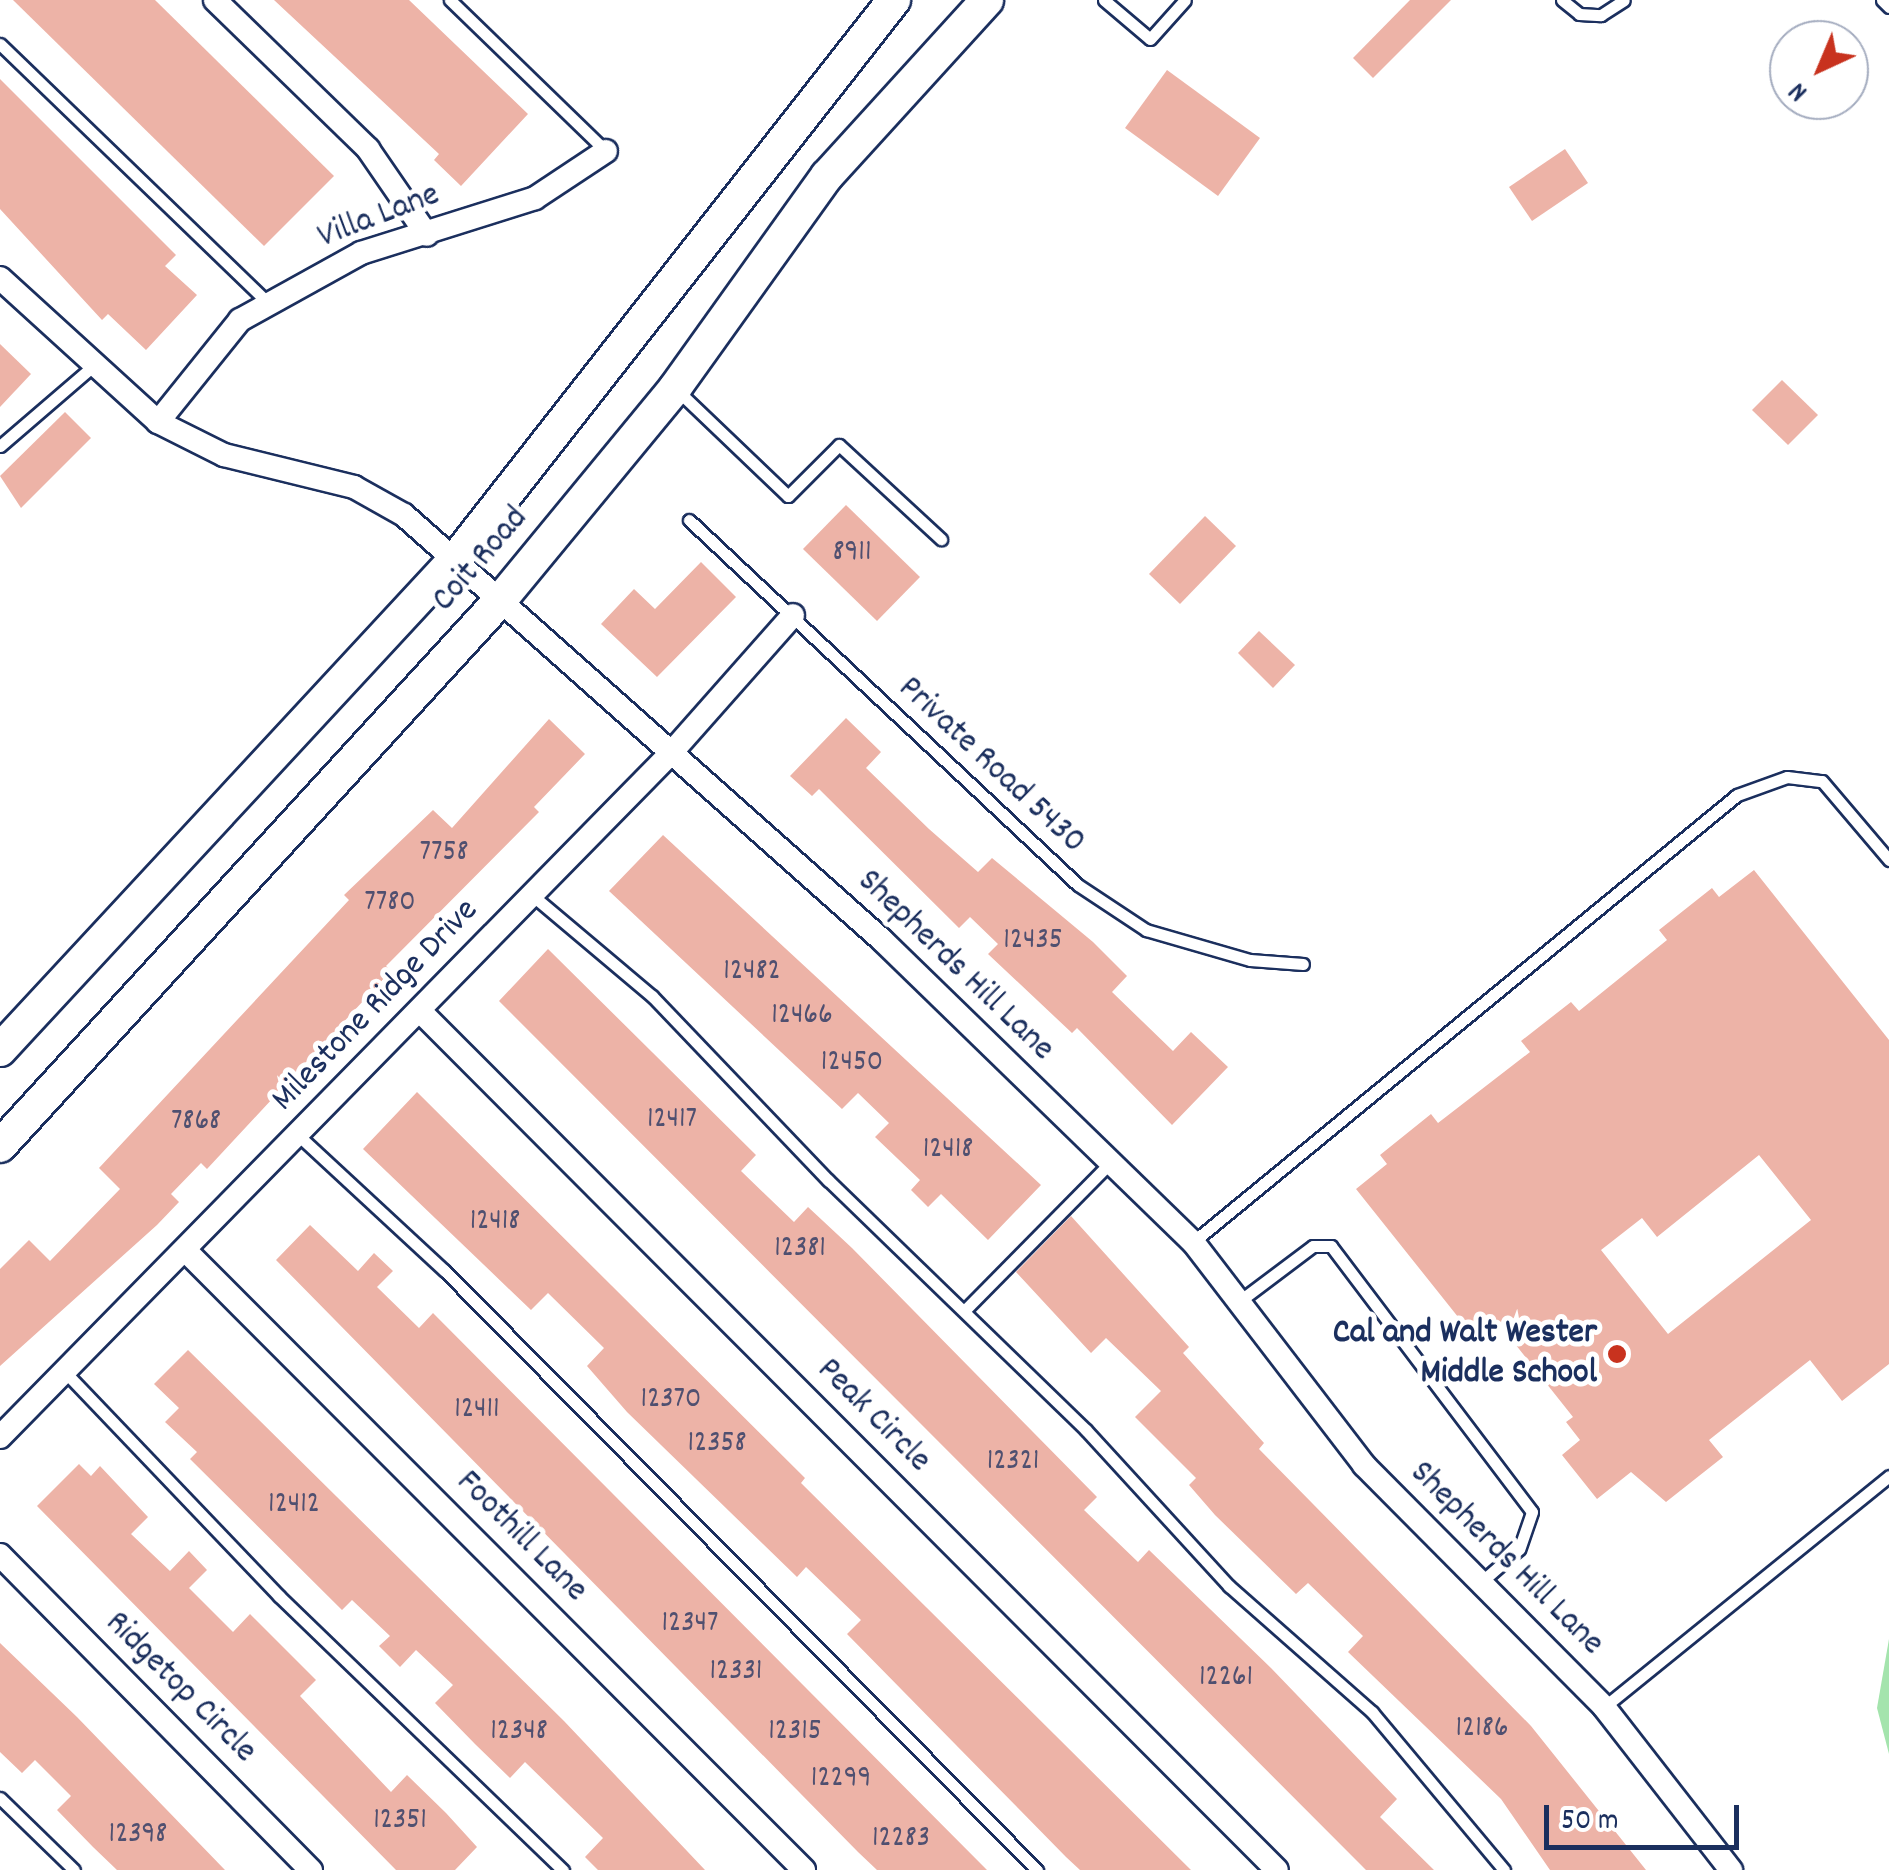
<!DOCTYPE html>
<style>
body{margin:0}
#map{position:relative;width:1889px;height:1870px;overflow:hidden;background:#fff;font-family:Dekko,sans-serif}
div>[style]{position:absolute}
.green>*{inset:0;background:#a4e4ad}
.building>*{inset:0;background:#edb3a7}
.roads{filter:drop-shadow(2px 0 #1b2f5e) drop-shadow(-2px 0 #1b2f5e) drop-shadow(0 2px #1b2f5e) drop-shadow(0 -2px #1b2f5e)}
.service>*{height:11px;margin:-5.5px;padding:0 5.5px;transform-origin:5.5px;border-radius:5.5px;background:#fff}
.minor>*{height:22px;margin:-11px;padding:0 11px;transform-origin:11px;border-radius:11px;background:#fff}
.secondary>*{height:32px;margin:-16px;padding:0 16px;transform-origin:16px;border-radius:16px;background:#fff}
.dots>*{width:28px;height:28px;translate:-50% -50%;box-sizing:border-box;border:5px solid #fff;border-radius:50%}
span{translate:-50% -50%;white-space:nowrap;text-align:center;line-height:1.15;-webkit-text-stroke:10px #fff;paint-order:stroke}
.number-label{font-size:30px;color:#505070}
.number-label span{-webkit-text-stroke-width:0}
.street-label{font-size:35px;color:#1b2f5e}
.poi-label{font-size:35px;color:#1b2f5e;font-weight:700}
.right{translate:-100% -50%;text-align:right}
.north{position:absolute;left:1769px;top:20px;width:100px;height:100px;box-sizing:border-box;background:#fff;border:2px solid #a4acbf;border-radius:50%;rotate:224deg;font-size:28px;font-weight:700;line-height:40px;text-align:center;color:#1b2f5e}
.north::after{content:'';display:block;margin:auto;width:35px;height:45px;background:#c8321e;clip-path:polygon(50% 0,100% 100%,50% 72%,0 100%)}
.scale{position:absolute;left:1544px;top:1805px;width:195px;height:45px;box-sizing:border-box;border:5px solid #1b2f5e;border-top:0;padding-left:12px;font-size:30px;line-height:35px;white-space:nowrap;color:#1b2f5e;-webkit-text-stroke:8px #fff;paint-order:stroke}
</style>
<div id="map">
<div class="green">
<i style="clip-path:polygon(1889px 1639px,1889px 1754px,1877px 1708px)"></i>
</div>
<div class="building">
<i style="clip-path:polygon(13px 0,155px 0,334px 176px,264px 246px)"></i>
<i style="clip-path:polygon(274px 0,409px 0,528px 114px,461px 186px,434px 160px,439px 154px)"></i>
<i style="clip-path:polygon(1410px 0,1451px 0,1373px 78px,1353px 58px)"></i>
<i style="clip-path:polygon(1167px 70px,1260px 138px,1218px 196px,1125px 128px)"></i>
<i style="clip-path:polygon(0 79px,176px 255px,165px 266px,197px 295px,146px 350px,108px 314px,102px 320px,0 209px)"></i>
<i style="clip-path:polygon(1565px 149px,1588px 183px,1532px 221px,1509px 187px)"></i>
<i style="clip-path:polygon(0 344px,31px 374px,0 407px)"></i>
<i style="clip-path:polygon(1782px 380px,1818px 415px,1788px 445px,1752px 410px)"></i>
<i style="clip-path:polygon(65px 412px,91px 438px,21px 508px,0 476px)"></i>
<i style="clip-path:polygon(846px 505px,920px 577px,877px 621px,803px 549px)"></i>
<i style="clip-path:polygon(1205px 516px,1236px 546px,1180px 604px,1149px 574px)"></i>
<i style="clip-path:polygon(701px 562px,736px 597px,657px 677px,601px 624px,634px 589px,655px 609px)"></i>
<i style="clip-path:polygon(1259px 631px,1295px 665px,1273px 688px,1238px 653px)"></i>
<i style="clip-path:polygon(846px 718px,881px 752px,866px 768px,929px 829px,978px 872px,992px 858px,1093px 942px,1127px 976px,1112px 992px,1173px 1051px,1191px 1032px,1228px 1067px,1172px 1125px,1077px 1028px,1072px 1033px,988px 954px,998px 944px,970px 917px,959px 928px,819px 789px,812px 796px,790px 776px)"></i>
<i style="clip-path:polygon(549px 719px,585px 754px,534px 807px,539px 812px,386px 966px,391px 971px,207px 1169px,201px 1163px,171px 1194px,179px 1202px,157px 1225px,0 1366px,0 1269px,29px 1240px,50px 1261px,120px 1189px,99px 1168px,349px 900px,344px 895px,433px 810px,452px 828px)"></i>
<i style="clip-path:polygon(663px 835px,1041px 1185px,988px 1240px,941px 1194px,928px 1207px,911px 1190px,920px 1180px,875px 1137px,889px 1123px,858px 1093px,842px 1109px,609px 891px)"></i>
<i style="clip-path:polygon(evenodd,1754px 870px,1889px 1040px,1889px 1364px,1842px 1401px,1810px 1360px,1709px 1440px,1723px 1457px,1666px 1502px,1631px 1472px,1597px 1499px,1562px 1455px,1580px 1440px,1566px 1422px,1573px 1417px,1500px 1325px,1478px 1342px,1356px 1189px,1387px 1164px,1380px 1155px,1431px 1114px,1438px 1123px,1530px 1052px,1521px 1041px,1571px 1002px,1579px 1011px,1667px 940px,1659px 930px,1712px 888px,1719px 897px,1754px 870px,1759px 1155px,1811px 1220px,1668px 1334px,1601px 1250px,1642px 1218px,1657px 1237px,1759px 1155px)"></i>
<i style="clip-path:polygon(548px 949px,756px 1155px,741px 1171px,794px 1222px,808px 1207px,852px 1248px,1097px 1497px,1084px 1510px,1138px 1562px,1149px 1550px,1271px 1668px,1397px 1799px,1380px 1817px,1434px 1870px,1366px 1870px,499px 1001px)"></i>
<i style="clip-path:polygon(417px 1092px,805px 1478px,801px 1483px,1191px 1870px,1080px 1870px,1066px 1857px,847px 1634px,861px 1620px,806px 1567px,797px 1577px,627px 1412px,587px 1366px,604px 1348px,548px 1293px,531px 1310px,363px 1149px)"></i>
<i style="clip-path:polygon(1071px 1216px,1189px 1347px,1183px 1353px,1264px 1443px,1259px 1449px,1531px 1726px,1646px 1870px,1550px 1870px,1501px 1799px,1348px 1652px,1363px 1636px,1308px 1583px,1296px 1594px,1215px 1515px,1189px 1485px,1196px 1478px,1135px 1417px,1161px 1391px,1106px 1338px,1091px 1353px,1016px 1272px)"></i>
<i style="clip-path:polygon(310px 1225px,358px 1271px,374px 1253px,393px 1271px,377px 1287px,419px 1328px,433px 1313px,987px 1870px,877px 1870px,858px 1852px,276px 1260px)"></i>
<i style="clip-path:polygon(188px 1350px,564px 1721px,705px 1870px,598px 1870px,585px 1857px,603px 1838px,525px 1762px,510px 1778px,475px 1744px,435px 1703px,453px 1685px,416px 1650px,400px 1667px,379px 1646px,390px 1636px,352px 1600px,342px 1610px,190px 1459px,197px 1452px,165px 1422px,179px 1408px,154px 1384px)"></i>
<i style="clip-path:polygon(79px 1464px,91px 1476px,100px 1466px,148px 1517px,131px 1534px,170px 1571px,189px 1551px,207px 1570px,189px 1588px,233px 1632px,250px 1614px,316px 1680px,300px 1696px,391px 1792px,407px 1775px,446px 1813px,477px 1847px,455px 1870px,396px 1870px,37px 1506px)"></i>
<i style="clip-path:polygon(0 1643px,77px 1717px,225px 1870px,117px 1870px,93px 1847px,57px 1810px,71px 1796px,35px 1760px,22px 1773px,0 1752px)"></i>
</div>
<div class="roads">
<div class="service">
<i style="left:450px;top:0;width:217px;rotate:44.1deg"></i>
<i style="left:1104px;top:0;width:60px;rotate:40.3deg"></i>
<i style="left:1150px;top:39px;width:52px;rotate:-48.1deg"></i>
<i style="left:1562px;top:0;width:22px;rotate:39deg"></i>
<i style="left:1579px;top:14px;width:22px;rotate:3deg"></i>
<i style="left:1601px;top:15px;width:27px;rotate:-33deg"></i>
<i style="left:1882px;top:0;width:10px;rotate:45deg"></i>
<i style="left:0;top:44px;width:374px;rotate:44deg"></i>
<i style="left:678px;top:391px;width:152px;rotate:43.7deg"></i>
<i style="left:788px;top:496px;width:72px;rotate:-45deg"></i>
<i style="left:839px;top:445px;width:139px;rotate:42.7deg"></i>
<i style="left:0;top:446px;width:121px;rotate:-40.7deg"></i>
<i style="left:689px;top:520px;width:533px;rotate:43.18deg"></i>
<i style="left:1078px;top:885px;width:82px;rotate:33.5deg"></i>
<i style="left:1146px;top:930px;width:108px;rotate:16.1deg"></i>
<i style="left:1250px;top:960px;width:53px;rotate:4.3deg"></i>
<i style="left:532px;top:895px;width:157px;rotate:40.1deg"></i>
<i style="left:652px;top:996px;width:255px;rotate:46.3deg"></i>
<i style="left:828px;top:1180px;width:359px;rotate:44.1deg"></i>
<i style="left:1086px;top:1430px;width:212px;rotate:47.5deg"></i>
<i style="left:1229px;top:1586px;width:191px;rotate:41.4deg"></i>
<i style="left:1372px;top:1712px;width:206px;rotate:50.1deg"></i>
<i style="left:298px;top:1135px;width:199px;rotate:42.8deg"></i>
<i style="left:444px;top:1270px;width:844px;rotate:45.34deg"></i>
<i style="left:1193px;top:1242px;width:704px;rotate:-39.41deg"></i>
<i style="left:1737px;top:795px;width:53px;rotate:-19.8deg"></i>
<i style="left:1787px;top:777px;width:35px;rotate:7deg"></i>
<i style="left:1822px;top:781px;width:104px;rotate:49.7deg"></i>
<i style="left:1237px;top:1303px;width:95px;rotate:-36.9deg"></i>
<i style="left:1313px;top:1246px;width:18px"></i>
<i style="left:1331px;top:1246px;width:333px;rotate:52.9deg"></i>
<i style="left:1532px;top:1512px;width:39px;rotate:109deg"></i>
<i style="left:1519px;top:1549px;width:52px;rotate:138.9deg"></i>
<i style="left:965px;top:1310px;width:206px;rotate:-45.4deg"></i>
<i style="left:65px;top:1372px;width:310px;rotate:46.3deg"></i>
<i style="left:279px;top:1596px;width:395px;rotate:44deg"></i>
<i style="left:1604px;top:1707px;width:367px;rotate:-39deg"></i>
<i style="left:0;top:1798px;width:103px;rotate:44.2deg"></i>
</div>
<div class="minor">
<i style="left:215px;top:0;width:214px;rotate:44.2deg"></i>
<i style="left:368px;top:149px;width:104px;rotate:55.5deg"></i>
<i style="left:0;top:278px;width:214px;rotate:42.3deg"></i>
<i style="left:158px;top:422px;width:74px;rotate:26.6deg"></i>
<i style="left:224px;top:455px;width:134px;rotate:13.8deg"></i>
<i style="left:354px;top:487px;width:57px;rotate:29.2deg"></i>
<i style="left:404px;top:515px;width:640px;rotate:41.64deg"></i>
<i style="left:882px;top:940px;width:434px;rotate:44.2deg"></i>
<i style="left:1193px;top:1242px;width:281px;rotate:52.5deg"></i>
<i style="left:1364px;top:1465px;width:341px;rotate:45.2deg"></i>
<i style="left:1604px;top:1707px;width:207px;rotate:52.1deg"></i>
<i style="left:158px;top:422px;width:131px;rotate:-51.2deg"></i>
<i style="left:240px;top:320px;width:138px;rotate:-29deg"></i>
<i style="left:361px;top:253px;width:182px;rotate:-17.5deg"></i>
<i style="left:535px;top:198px;width:85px;rotate:-33.5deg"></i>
<i style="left:420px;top:1011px;width:1213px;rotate:45.07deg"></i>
<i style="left:188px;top:1253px;width:872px;rotate:45.05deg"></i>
<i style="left:0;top:1437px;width:958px;rotate:-45.55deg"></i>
<i style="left:671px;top:753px;width:184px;rotate:-48.5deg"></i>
<i style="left:0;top:1555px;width:443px;rotate:45.4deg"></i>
</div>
<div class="secondary">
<i style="left:0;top:1050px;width:674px;rotate:-47.17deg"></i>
<i style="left:458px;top:556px;width:707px;rotate:-51.9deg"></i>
<i style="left:0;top:1146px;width:745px;rotate:-47.5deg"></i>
<i style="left:503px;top:597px;width:271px;rotate:-50.5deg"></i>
<i style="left:675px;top:388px;width:261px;rotate:-54.4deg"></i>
<i style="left:827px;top:176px;width:238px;rotate:-47.7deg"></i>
</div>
</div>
<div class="dots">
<i style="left:1617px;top:1354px;background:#c8321e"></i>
</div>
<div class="number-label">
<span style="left:852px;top:554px">8911</span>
<span style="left:444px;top:854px">7758</span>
<span style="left:390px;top:904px">7780</span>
<span style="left:1033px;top:942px">12435</span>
<span style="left:752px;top:973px">12482</span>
<span style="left:802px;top:1017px">12466</span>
<span style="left:852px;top:1064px">12450</span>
<span style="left:672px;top:1121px">12417</span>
<span style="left:196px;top:1123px">7868</span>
<span style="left:948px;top:1151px">12418</span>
<span style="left:495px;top:1223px">12418</span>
<span style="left:800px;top:1250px">12381</span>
<span style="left:671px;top:1401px">12370</span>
<span style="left:477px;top:1411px">12411</span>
<span style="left:717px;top:1445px">12358</span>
<span style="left:1013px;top:1463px">12321</span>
<span style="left:294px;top:1506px">12412</span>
<span style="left:690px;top:1625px">12347</span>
<span style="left:736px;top:1673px">12331</span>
<span style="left:1226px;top:1679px">12261</span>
<span style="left:1482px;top:1730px">12186</span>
<span style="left:519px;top:1733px">12348</span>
<span style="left:795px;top:1733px">12315</span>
<span style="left:841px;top:1780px">12299</span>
<span style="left:400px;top:1822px">12351</span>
<span style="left:138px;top:1836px">12398</span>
<span style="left:901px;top:1840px">12283</span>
</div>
<div class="street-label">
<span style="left:379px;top:217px;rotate:-21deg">Villa Lane</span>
<span style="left:481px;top:560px;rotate:-49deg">Coit Road</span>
<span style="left:991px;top:766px;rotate:43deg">Private Road 5430</span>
<span style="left:955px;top:966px;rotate:44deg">Shepherds Hill Lane</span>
<span style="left:376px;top:1006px;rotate:-46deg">Milestone Ridge Drive</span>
<span style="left:873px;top:1416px;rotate:45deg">Peak Circle</span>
<span style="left:521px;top:1537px;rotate:45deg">Foothill Lane</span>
<span style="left:1506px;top:1559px;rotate:45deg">Shepherds Hill Lane</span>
<span style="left:180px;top:1688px;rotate:45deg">Ridgetop Circle</span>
</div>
<div class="poi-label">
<span class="right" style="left:1597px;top:1354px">Cal and Walt Wester<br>Middle School</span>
</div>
<div class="north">N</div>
<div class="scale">50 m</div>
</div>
